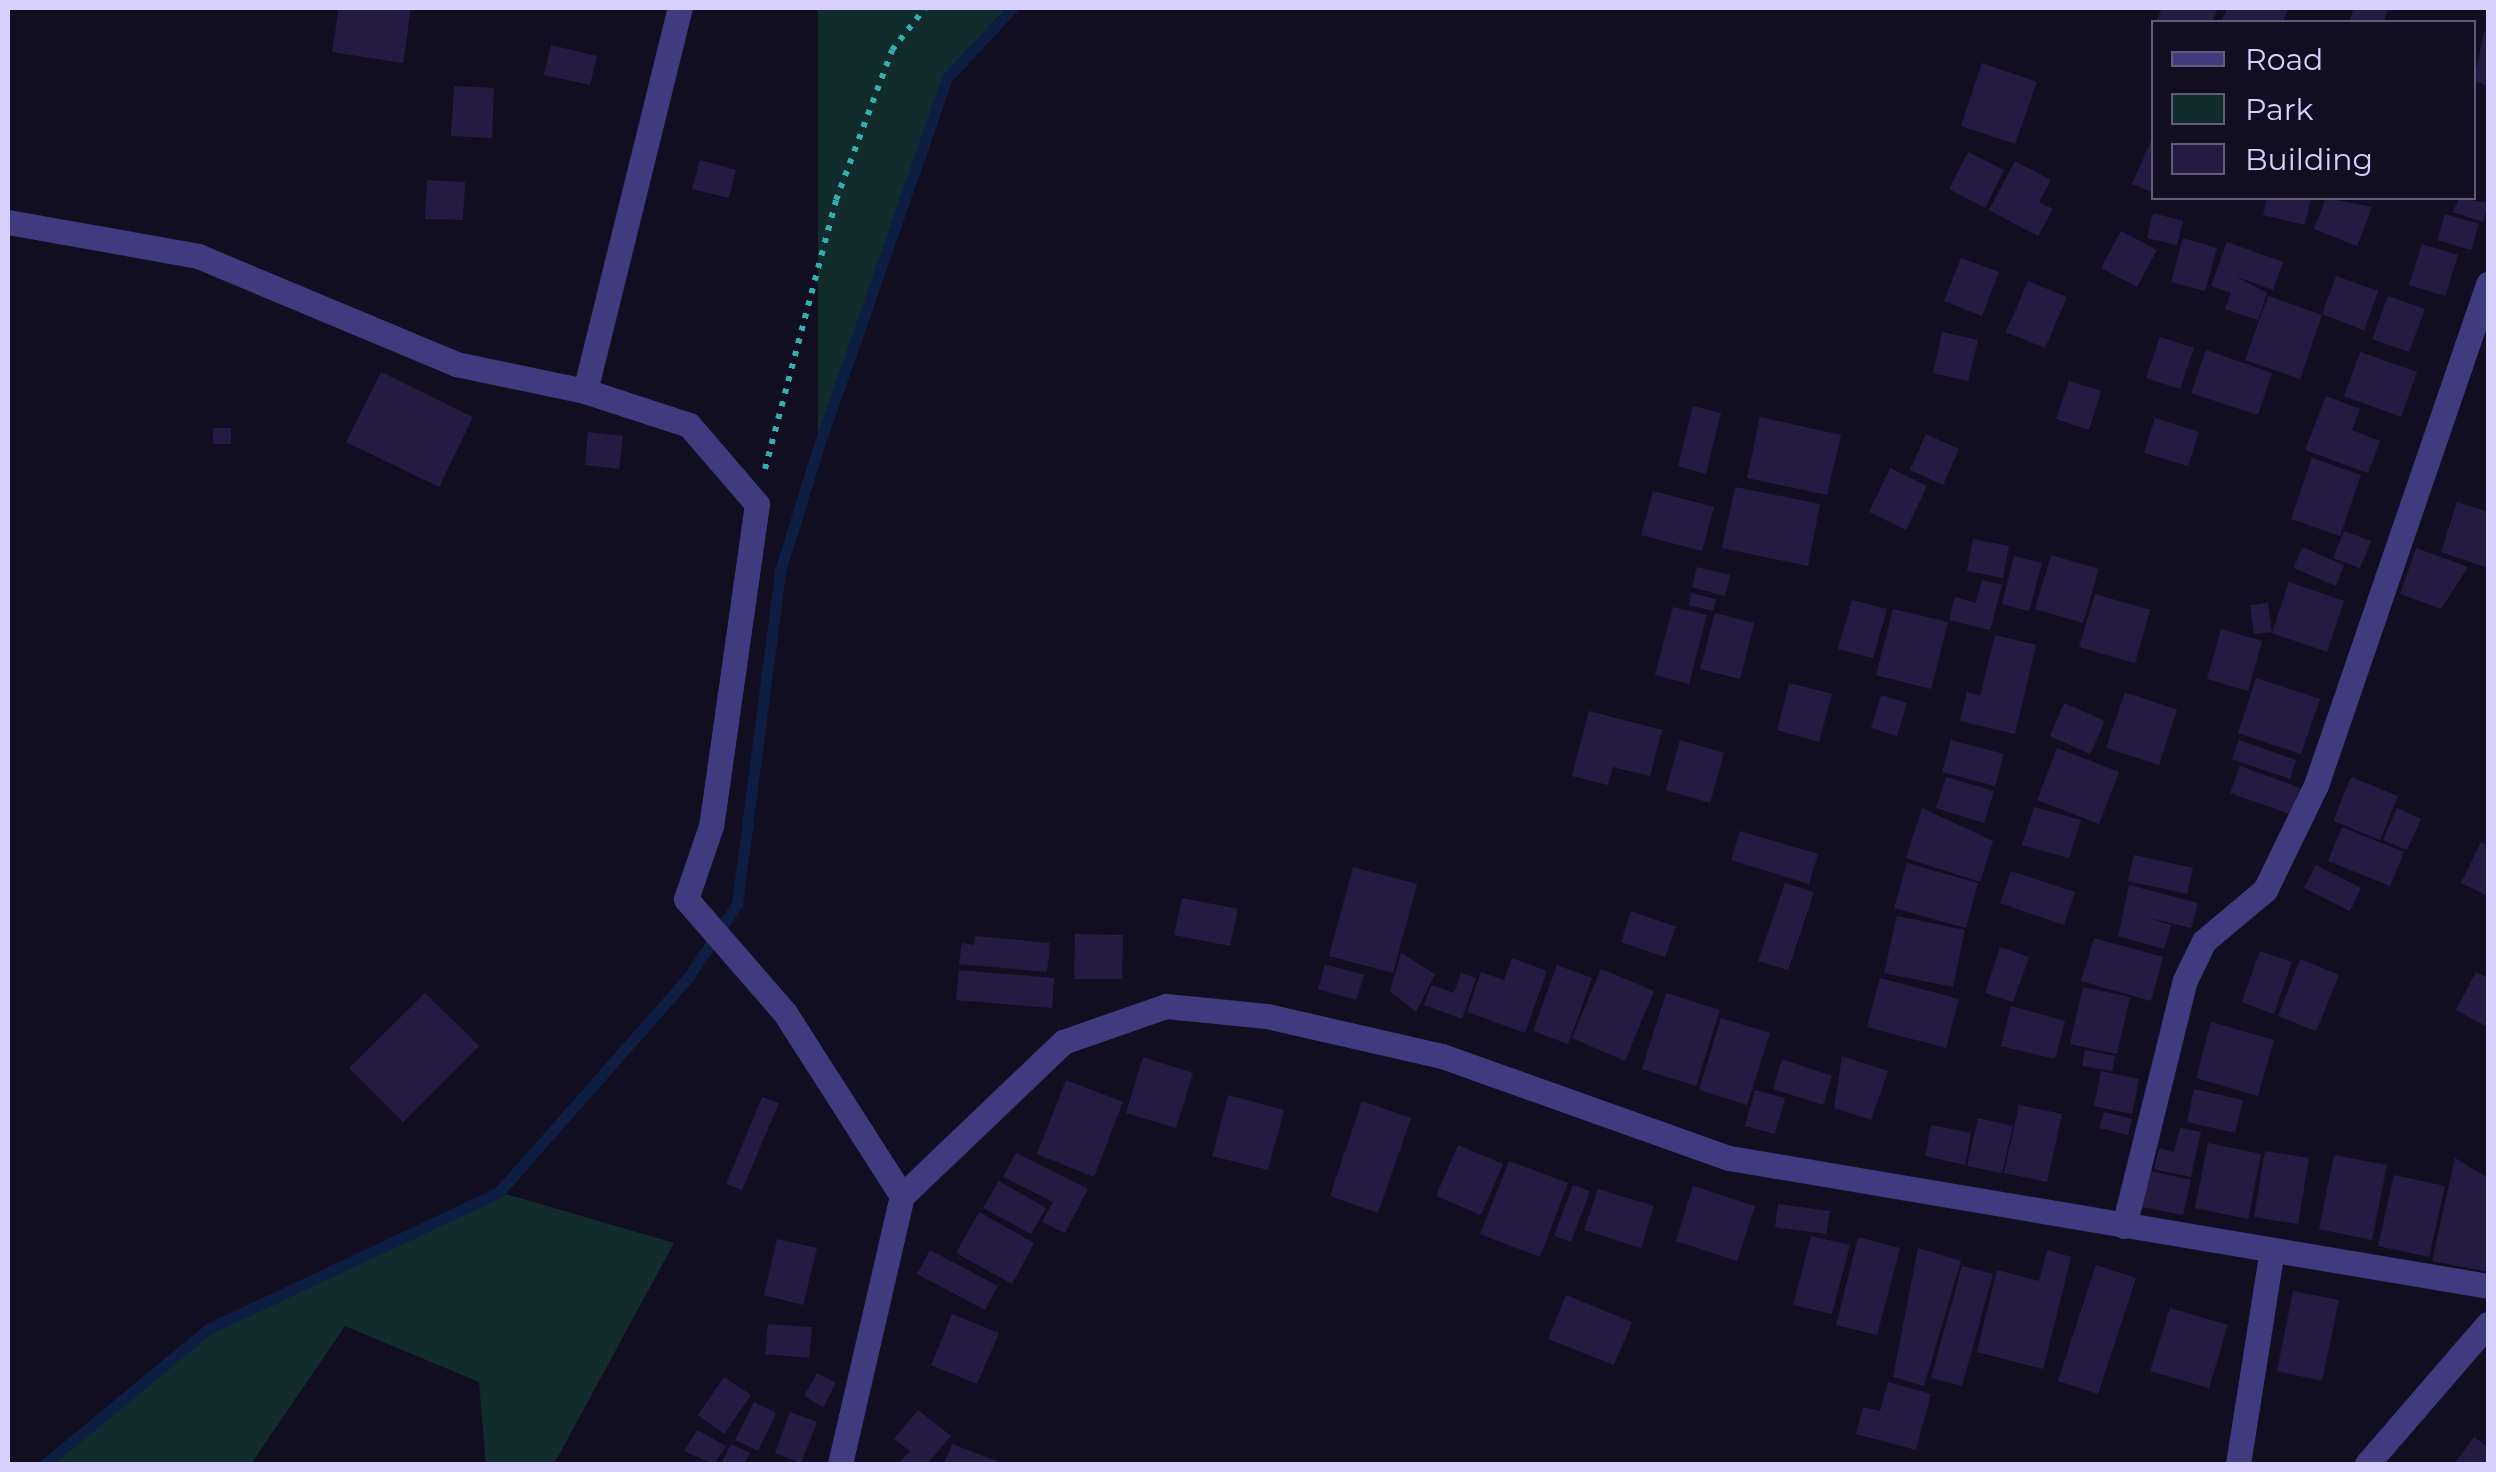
<!DOCTYPE html>
<style>
body{margin:0}
#map{position:relative;width:2496px;height:1472px;overflow:hidden;background:#120e22;font-family:Montserrat,sans-serif}
div>[style]{position:absolute}
.green>*{inset:0;background:#122b2c}
.stream>*{height:11px;margin:-5.5px;padding:0 5.5px;transform-origin:5.5px;border-radius:5.5px;background:#0d1e42}
.building>*{inset:0;background:#251b42}
.path>*{height:6px;margin-top:-3px;transform-origin:0;background:repeating-linear-gradient(90deg,#32b0ae 0 5px,transparent 0 13px)}
.minor>*{height:25px;margin:-12.5px;padding:0 12.5px;transform-origin:12.5px;border-radius:12.5px;background:#403b7f}
span{translate:-50% -50%;white-space:nowrap;text-align:center;line-height:1.15;-webkit-text-stroke:10px #120e22;paint-order:stroke}
.frame{position:absolute;inset:0;border:10px solid #d8d1fe;pointer-events:none}
.legend{position:absolute;left:2151px;top:20px;width:325px;height:180px;box-sizing:border-box;background:#120e22;border:2px solid #615c7a;margin:0;padding:12px 18px;list-style:none;font-size:30px;color:#d8d1fe}
.legend li{display:flex;align-items:center;gap:20px;height:50px}
.legend b{width:50px;border:2px solid #615c7a}
</style>
<div id="map">
<div class="green">
<i style="clip-path:polygon(818px 8px,1012px 8px,947px 79px,818px 448px)"></i>
<i style="clip-path:polygon(499px 1192px,674px 1243px,554px 1464px,486px 1464px,479px 1382px,345px 1326px,251px 1464px,45px 1464px,208px 1329px)"></i>
</div>
<div class="stream">
<i style="left:45px;top:1464px;width:212px;rotate:-39.6deg"></i>
<i style="left:208px;top:1329px;width:322px;rotate:-25.2deg"></i>
<i style="left:499px;top:1192px;width:284px;rotate:-48.6deg"></i>
<i style="left:687px;top:979px;width:90px;rotate:-56.3deg"></i>
<i style="left:737px;top:904px;width:336px;rotate:-82.6deg"></i>
<i style="left:780px;top:571px;width:129px;rotate:-72.8deg"></i>
<i style="left:818px;top:448px;width:392px;rotate:-70.8deg"></i>
<i style="left:947px;top:78px;width:96px;rotate:-47.1deg"></i>
</div>
<div class="building">
<i style="clip-path:polygon(339px 8px,411px 8px,403px 63px,332px 52px)"></i>
<i style="clip-path:polygon(2162px 8px,2218px 8px,2212px 22px,2156px 22px)"></i>
<i style="clip-path:polygon(2227px 8px,2288px 8px,2283px 22px,2221px 22px)"></i>
<i style="clip-path:polygon(2354px 8px,2388px 8px,2384px 22px,2349px 22px)"></i>
<i style="clip-path:polygon(2484px 31px,2488px 33px,2488px 86px,2474px 81px)"></i>
<i style="clip-path:polygon(551px 45px,597px 56px,590px 85px,544px 75px)"></i>
<i style="clip-path:polygon(1982px 63px,2037px 82px,2015px 144px,1961px 126px)"></i>
<i style="clip-path:polygon(454px 86px,494px 88px,492px 138px,451px 136px)"></i>
<i style="clip-path:polygon(2154px 134px,2154px 193px,2132px 184px)"></i>
<i style="clip-path:polygon(1968px 152px,2004px 170px,1985px 208px,1949px 189px)"></i>
<i style="clip-path:polygon(700px 160px,736px 170px,729px 198px,692px 189px)"></i>
<i style="clip-path:polygon(2015px 161px,2051px 180px,2039px 202px,2053px 209px,2038px 236px,1989px 210px)"></i>
<i style="clip-path:polygon(427px 180px,465px 182px,463px 220px,425px 219px)"></i>
<i style="clip-path:polygon(2267px 198px,2311px 198px,2305px 225px,2263px 215px)"></i>
<i style="clip-path:polygon(2326px 198px,2372px 207px,2357px 246px,2314px 229px)"></i>
<i style="clip-path:polygon(2459px 198px,2488px 203px,2483px 222px,2453px 212px)"></i>
<i style="clip-path:polygon(2153px 213px,2183px 221px,2177px 245px,2147px 238px)"></i>
<i style="clip-path:polygon(2445px 214px,2479px 224px,2471px 250px,2437px 240px)"></i>
<i style="clip-path:polygon(2121px 231px,2157px 250px,2137px 287px,2101px 268px)"></i>
<i style="clip-path:polygon(2183px 238px,2217px 248px,2205px 291px,2171px 282px)"></i>
<i style="clip-path:polygon(2227px 242px,2283px 262px,2273px 290px,2235px 276px,2267px 293px,2258px 320px,2225px 309px,2231px 293px,2211px 286px)"></i>
<i style="clip-path:polygon(2422px 244px,2458px 255px,2445px 296px,2409px 285px)"></i>
<i style="clip-path:polygon(1961px 258px,1999px 272px,1982px 316px,1944px 301px)"></i>
<i style="clip-path:polygon(2336px 276px,2378px 291px,2364px 330px,2322px 314px)"></i>
<i style="clip-path:polygon(2028px 281px,2067px 297px,2045px 348px,2006px 332px)"></i>
<i style="clip-path:polygon(2268px 296px,2322px 315px,2300px 379px,2245px 360px)"></i>
<i style="clip-path:polygon(2388px 296px,2425px 309px,2409px 352px,2372px 339px)"></i>
<i style="clip-path:polygon(1942px 332px,1978px 340px,1968px 381px,1933px 373px)"></i>
<i style="clip-path:polygon(2160px 337px,2194px 348px,2180px 389px,2146px 378px)"></i>
<i style="clip-path:polygon(2206px 350px,2272px 373px,2258px 415px,2191px 393px)"></i>
<i style="clip-path:polygon(2360px 352px,2417px 372px,2401px 417px,2344px 396px)"></i>
<i style="clip-path:polygon(381px 372px,473px 417px,439px 487px,346px 442px)"></i>
<i style="clip-path:polygon(2069px 381px,2101px 391px,2089px 430px,2056px 419px)"></i>
<i style="clip-path:polygon(2326px 396px,2360px 409px,2352px 430px,2380px 441px,2368px 473px,2305px 450px)"></i>
<i style="clip-path:polygon(1693px 406px,1721px 413px,1706px 474px,1678px 466px)"></i>
<i style="clip-path:polygon(1760px 417px,1841px 435px,1827px 495px,1747px 478px)"></i>
<i style="clip-path:polygon(2155px 418px,2199px 432px,2188px 466px,2144px 453px)"></i>
<i style="clip-path:polygon(213px 428px,231px 428px,231px 444px,213px 444px)"></i>
<i style="clip-path:polygon(588px 432px,623px 436px,619px 469px,585px 465px)"></i>
<i style="clip-path:polygon(1926px 434px,1959px 449px,1943px 485px,1910px 470px)"></i>
<i style="clip-path:polygon(2312px 458px,2361px 475px,2340px 536px,2291px 519px)"></i>
<i style="clip-path:polygon(1890px 468px,1927px 486px,1906px 530px,1869px 512px)"></i>
<i style="clip-path:polygon(1735px 487px,1820px 504px,1808px 566px,1722px 548px)"></i>
<i style="clip-path:polygon(1653px 491px,1714px 507px,1702px 551px,1641px 535px)"></i>
<i style="clip-path:polygon(2457px 502px,2488px 512px,2488px 568px,2441px 552px)"></i>
<i style="clip-path:polygon(2344px 531px,2371px 541px,2360px 568px,2333px 558px)"></i>
<i style="clip-path:polygon(1973px 539px,2009px 546px,2003px 578px,1967px 571px)"></i>
<i style="clip-path:polygon(2302px 547px,2344px 565px,2336px 586px,2294px 568px)"></i>
<i style="clip-path:polygon(2416px 548px,2468px 567px,2441px 609px,2400px 594px)"></i>
<i style="clip-path:polygon(2051px 555px,2099px 569px,2083px 623px,2035px 609px)"></i>
<i style="clip-path:polygon(2014px 556px,2042px 563px,2029px 611px,2002px 604px)"></i>
<i style="clip-path:polygon(1697px 567px,1730px 575px,1725px 596px,1692px 587px)"></i>
<i style="clip-path:polygon(1982px 580px,2002px 585px,1990px 630px,1949px 620px,1955px 597px,1976px 603px)"></i>
<i style="clip-path:polygon(2289px 582px,2344px 601px,2327px 652px,2272px 633px)"></i>
<i style="clip-path:polygon(1691px 593px,1716px 599px,1713px 611px,1689px 605px)"></i>
<i style="clip-path:polygon(2095px 594px,2150px 610px,2135px 663px,2079px 647px)"></i>
<i style="clip-path:polygon(1852px 600px,1887px 609px,1873px 658px,1838px 649px)"></i>
<i style="clip-path:polygon(2268px 603px,2272px 632px,2254px 634px,2250px 605px)"></i>
<i style="clip-path:polygon(1673px 607px,1707px 615px,1689px 684px,1655px 675px)"></i>
<i style="clip-path:polygon(1893px 609px,1948px 622px,1931px 689px,1876px 675px)"></i>
<i style="clip-path:polygon(1715px 613px,1754px 623px,1740px 679px,1700px 669px)"></i>
<i style="clip-path:polygon(2221px 629px,2262px 641px,2248px 691px,2207px 679px)"></i>
<i style="clip-path:polygon(1995px 635px,2036px 645px,2015px 734px,1960px 721px,1967px 692px,1980px 696px)"></i>
<i style="clip-path:polygon(2256px 678px,2320px 699px,2301px 754px,2238px 733px)"></i>
<i style="clip-path:polygon(1789px 683px,1832px 694px,1819px 742px,1777px 730px)"></i>
<i style="clip-path:polygon(2125px 692px,2177px 710px,2159px 765px,2106px 748px)"></i>
<i style="clip-path:polygon(1881px 695px,1907px 703px,1897px 736px,1871px 728px)"></i>
<i style="clip-path:polygon(2064px 703px,2105px 721px,2090px 754px,2050px 736px)"></i>
<i style="clip-path:polygon(1589px 711px,1662px 730px,1650px 776px,1613px 767px,1608px 785px,1572px 776px)"></i>
<i style="clip-path:polygon(1680px 740px,1724px 753px,1710px 803px,1666px 790px)"></i>
<i style="clip-path:polygon(1951px 740px,2004px 754px,1995px 786px,1942px 772px)"></i>
<i style="clip-path:polygon(2239px 740px,2296px 760px,2290px 779px,2232px 759px)"></i>
<i style="clip-path:polygon(2057px 748px,2119px 772px,2099px 824px,2037px 800px)"></i>
<i style="clip-path:polygon(2240px 766px,2300px 788px,2290px 814px,2230px 793px)"></i>
<i style="clip-path:polygon(1946px 777px,1994px 791px,1984px 823px,1936px 808px)"></i>
<i style="clip-path:polygon(2351px 777px,2398px 796px,2380px 840px,2333px 821px)"></i>
<i style="clip-path:polygon(2034px 807px,2081px 820px,2069px 858px,2022px 845px)"></i>
<i style="clip-path:polygon(1922px 808px,1993px 841px,1980px 882px,1906px 858px)"></i>
<i style="clip-path:polygon(2397px 808px,2421px 819px,2407px 850px,2383px 840px)"></i>
<i style="clip-path:polygon(2342px 827px,2404px 852px,2390px 886px,2328px 861px)"></i>
<i style="clip-path:polygon(1740px 831px,1818px 854px,1809px 884px,1731px 860px)"></i>
<i style="clip-path:polygon(2481px 842px,2488px 846px,2488px 896px,2461px 883px)"></i>
<i style="clip-path:polygon(2134px 855px,2193px 868px,2187px 894px,2128px 881px)"></i>
<i style="clip-path:polygon(1907px 863px,1978px 883px,1966px 928px,1894px 908px)"></i>
<i style="clip-path:polygon(2316px 865px,2361px 888px,2350px 911px,2304px 888px)"></i>
<i style="clip-path:polygon(1353px 867px,1417px 884px,1393px 973px,1329px 956px)"></i>
<i style="clip-path:polygon(2011px 871px,2075px 892px,2064px 925px,2000px 903px)"></i>
<i style="clip-path:polygon(1785px 883px,1814px 892px,1788px 970px,1758px 961px)"></i>
<i style="clip-path:polygon(2129px 885px,2198px 903px,2191px 928px,2145px 917px,2171px 925px,2164px 949px,2118px 936px)"></i>
<i style="clip-path:polygon(1182px 898px,1238px 909px,1230px 946px,1174px 935px)"></i>
<i style="clip-path:polygon(1631px 911px,1676px 927px,1665px 957px,1621px 942px)"></i>
<i style="clip-path:polygon(1897px 916px,1965px 930px,1953px 987px,1884px 973px)"></i>
<i style="clip-path:polygon(1075px 934px,1123px 935px,1122px 979px,1074px 979px)"></i>
<i style="clip-path:polygon(975px 936px,1050px 943px,1047px 972px,959px 964px,962px 943px,974px 945px)"></i>
<i style="clip-path:polygon(2094px 938px,2163px 957px,2151px 1001px,2081px 981px)"></i>
<i style="clip-path:polygon(2000px 947px,2029px 957px,2013px 1002px,1985px 993px)"></i>
<i style="clip-path:polygon(2260px 951px,2292px 962px,2274px 1014px,2242px 1002px)"></i>
<i style="clip-path:polygon(1401px 953px,1435px 974px,1416px 1012px,1390px 991px)"></i>
<i style="clip-path:polygon(1512px 958px,1547px 971px,1525px 1033px,1467px 1012px,1481px 972px,1504px 980px)"></i>
<i style="clip-path:polygon(2300px 959px,2339px 975px,2316px 1031px,2278px 1016px)"></i>
<i style="clip-path:polygon(1325px 964px,1364px 975px,1356px 1000px,1318px 989px)"></i>
<i style="clip-path:polygon(1557px 965px,1592px 978px,1568px 1044px,1533px 1031px)"></i>
<i style="clip-path:polygon(1601px 969px,1654px 991px,1625px 1061px,1572px 1038px)"></i>
<i style="clip-path:polygon(959px 970px,1054px 978px,1052px 1008px,956px 1000px)"></i>
<i style="clip-path:polygon(2476px 972px,2488px 978px,2488px 1027px,2456px 1010px)"></i>
<i style="clip-path:polygon(1461px 973px,1476px 978px,1462px 1019px,1424px 1005px,1431px 985px,1454px 993px)"></i>
<i style="clip-path:polygon(1880px 978px,1959px 999px,1946px 1048px,1867px 1027px)"></i>
<i style="clip-path:polygon(2083px 987px,2130px 997px,2117px 1054px,2070px 1044px)"></i>
<i style="clip-path:polygon(425px 993px,479px 1046px,403px 1122px,349px 1068px)"></i>
<i style="clip-path:polygon(1666px 993px,1720px 1010px,1696px 1086px,1642px 1069px)"></i>
<i style="clip-path:polygon(2011px 1006px,2065px 1021px,2055px 1059px,2001px 1046px)"></i>
<i style="clip-path:polygon(1721px 1018px,1770px 1033px,1747px 1105px,1699px 1090px)"></i>
<i style="clip-path:polygon(2211px 1022px,2274px 1040px,2258px 1096px,2196px 1078px)"></i>
<i style="clip-path:polygon(2085px 1050px,2115px 1056px,2112px 1071px,2082px 1066px)"></i>
<i style="clip-path:polygon(1842px 1056px,1888px 1071px,1871px 1120px,1834px 1108px)"></i>
<i style="clip-path:polygon(1143px 1057px,1193px 1073px,1176px 1128px,1126px 1113px)"></i>
<i style="clip-path:polygon(1782px 1059px,1832px 1076px,1823px 1105px,1773px 1089px)"></i>
<i style="clip-path:polygon(2101px 1071px,2139px 1079px,2132px 1114px,2094px 1106px)"></i>
<i style="clip-path:polygon(1066px 1080px,1123px 1102px,1094px 1177px,1037px 1154px)"></i>
<i style="clip-path:polygon(2194px 1089px,2243px 1100px,2235px 1133px,2187px 1122px)"></i>
<i style="clip-path:polygon(1755px 1090px,1785px 1098px,1775px 1134px,1745px 1126px)"></i>
<i style="clip-path:polygon(1228px 1095px,1284px 1110px,1268px 1170px,1212px 1156px)"></i>
<i style="clip-path:polygon(762px 1097px,779px 1103px,742px 1190px,726px 1184px)"></i>
<i style="clip-path:polygon(1362px 1101px,1411px 1118px,1378px 1213px,1330px 1196px)"></i>
<i style="clip-path:polygon(2019px 1105px,2062px 1114px,2047px 1182px,2004px 1173px)"></i>
<i style="clip-path:polygon(2104px 1112px,2132px 1119px,2128px 1135px,2099px 1128px)"></i>
<i style="clip-path:polygon(1978px 1118px,2013px 1126px,2002px 1173px,1967px 1166px)"></i>
<i style="clip-path:polygon(1931px 1125px,1971px 1133px,1965px 1165px,1925px 1156px)"></i>
<i style="clip-path:polygon(2180px 1128px,2201px 1132px,2191px 1177px,2154px 1169px,2159px 1148px,2174px 1152px)"></i>
<i style="clip-path:polygon(2208px 1143px,2261px 1154px,2248px 1219px,2195px 1208px)"></i>
<i style="clip-path:polygon(1458px 1145px,1503px 1164px,1481px 1215px,1436px 1196px)"></i>
<i style="clip-path:polygon(2265px 1151px,2309px 1158px,2298px 1224px,2254px 1217px)"></i>
<i style="clip-path:polygon(1016px 1153px,1088px 1189px,1065px 1233px,1042px 1222px,1053px 1202px,1003px 1177px)"></i>
<i style="clip-path:polygon(2334px 1155px,2387px 1165px,2372px 1240px,2319px 1229px)"></i>
<i style="clip-path:polygon(2455px 1158px,2488px 1178px,2488px 1272px,2432px 1261px)"></i>
<i style="clip-path:polygon(1509px 1161px,1568px 1183px,1540px 1257px,1480px 1234px)"></i>
<i style="clip-path:polygon(2150px 1171px,2191px 1180px,2183px 1215px,2142px 1207px)"></i>
<i style="clip-path:polygon(2394px 1175px,2445px 1186px,2429px 1257px,2378px 1246px)"></i>
<i style="clip-path:polygon(999px 1181px,1046px 1208px,1031px 1234px,983px 1208px)"></i>
<i style="clip-path:polygon(1573px 1185px,1590px 1191px,1571px 1242px,1554px 1236px)"></i>
<i style="clip-path:polygon(1693px 1186px,1755px 1206px,1737px 1261px,1676px 1241px)"></i>
<i style="clip-path:polygon(1598px 1189px,1654px 1206px,1641px 1248px,1584px 1230px)"></i>
<i style="clip-path:polygon(1778px 1204px,1830px 1211px,1826px 1234px,1775px 1227px)"></i>
<i style="clip-path:polygon(979px 1212px,1034px 1243px,1012px 1284px,956px 1253px)"></i>
<i style="clip-path:polygon(1811px 1236px,1850px 1245px,1832px 1314px,1793px 1305px)"></i>
<i style="clip-path:polygon(1858px 1237px,1900px 1248px,1877px 1335px,1836px 1325px)"></i>
<i style="clip-path:polygon(777px 1239px,817px 1248px,803px 1305px,764px 1295px)"></i>
<i style="clip-path:polygon(1918px 1248px,1961px 1261px,1924px 1386px,1893px 1377px)"></i>
<i style="clip-path:polygon(930px 1250px,998px 1286px,985px 1310px,917px 1274px)"></i>
<i style="clip-path:polygon(2047px 1250px,2071px 1257px,2043px 1369px,1977px 1352px,1997px 1270px,2039px 1281px)"></i>
<i style="clip-path:polygon(2096px 1265px,2136px 1278px,2098px 1394px,2058px 1381px)"></i>
<i style="clip-path:polygon(1962px 1266px,1993px 1274px,1962px 1386px,1931px 1378px)"></i>
<i style="clip-path:polygon(2293px 1291px,2339px 1300px,2322px 1381px,2277px 1371px)"></i>
<i style="clip-path:polygon(1566px 1295px,1632px 1322px,1614px 1365px,1548px 1339px)"></i>
<i style="clip-path:polygon(2170px 1308px,2228px 1325px,2209px 1388px,2150px 1371px)"></i>
<i style="clip-path:polygon(952px 1314px,999px 1333px,977px 1384px,931px 1365px)"></i>
<i style="clip-path:polygon(768px 1324px,812px 1327px,809px 1358px,765px 1354px)"></i>
<i style="clip-path:polygon(817px 1373px,836px 1383px,823px 1407px,804px 1396px)"></i>
<i style="clip-path:polygon(724px 1377px,751px 1395px,724px 1434px,698px 1415px)"></i>
<i style="clip-path:polygon(1888px 1382px,1931px 1394px,1916px 1450px,1856px 1434px,1863px 1407px,1880px 1411px)"></i>
<i style="clip-path:polygon(754px 1402px,776px 1413px,758px 1451px,735px 1440px)"></i>
<i style="clip-path:polygon(918px 1410px,951px 1436px,927px 1464px,898px 1464px,910px 1451px,894px 1439px)"></i>
<i style="clip-path:polygon(790px 1412px,817px 1422px,801px 1463px,775px 1453px)"></i>
<i style="clip-path:polygon(697px 1430px,726px 1446px,714px 1464px,684px 1451px)"></i>
<i style="clip-path:polygon(2474px 1437px,2488px 1447px,2488px 1464px,2454px 1464px)"></i>
<i style="clip-path:polygon(731px 1444px,750px 1453px,744px 1464px,721px 1464px)"></i>
<i style="clip-path:polygon(952px 1444px,1005px 1464px,944px 1464px)"></i>
</div>
<div class="path">
<i style="left:765px;top:469px;width:278px;rotate:-75.2deg"></i>
<i style="left:836px;top:200px;width:160px;rotate:-69.5deg"></i>
<i style="left:892px;top:50px;width:53px;rotate:-51.8deg"></i>
</div>
<div class="minor">
<i style="left:8px;top:222px;width:193px;rotate:10.1deg"></i>
<i style="left:198px;top:256px;width:280px;rotate:22.7deg"></i>
<i style="left:456px;top:364px;width:132px;rotate:11.8deg"></i>
<i style="left:585px;top:391px;width:395px;rotate:-76.1deg"></i>
<i style="left:585px;top:391px;width:109px;rotate:18.1deg"></i>
<i style="left:689px;top:425px;width:104px;rotate:49.3deg"></i>
<i style="left:757px;top:504px;width:325px;rotate:98.1deg"></i>
<i style="left:711px;top:826px;width:77px;rotate:108.9deg"></i>
<i style="left:686px;top:899px;width:151px;rotate:49deg"></i>
<i style="left:785px;top:1013px;width:217px;rotate:57.4deg"></i>
<i style="left:2124px;top:1226px;width:253px;rotate:-76.1deg"></i>
<i style="left:2185px;top:980px;width:43px;rotate:-64deg"></i>
<i style="left:2204px;top:941px;width:80px;rotate:-39.9deg"></i>
<i style="left:2265px;top:890px;width:117px;rotate:-64.1deg"></i>
<i style="left:2316px;top:785px;width:530px;rotate:-71.05deg"></i>
<i style="left:840px;top:1464px;width:275px;rotate:-77deg"></i>
<i style="left:902px;top:1196px;width:223px;rotate:-43.7deg"></i>
<i style="left:1063px;top:1042px;width:109px;rotate:-19.3deg"></i>
<i style="left:1166px;top:1006px;width:101px;rotate:5.7deg"></i>
<i style="left:1267px;top:1016px;width:180px;rotate:12.9deg"></i>
<i style="left:1442px;top:1056px;width:305px;rotate:19.6deg"></i>
<i style="left:1729px;top:1158px;width:770px;rotate:9.57deg"></i>
<i style="left:2238px;top:1464px;width:212px;rotate:-81deg"></i>
<i style="left:2367px;top:1464px;width:185px;rotate:-49.2deg"></i>
</div>
<div class="frame"></div>
<ul class="legend">
<li><b style="height:12px;background:#403b7f"></b>Road</li>
<li><b style="height:28px;background:#122b2c"></b>Park</li>
<li><b style="height:28px;background:#251b42"></b>Building</li>
</ul>
</div>
